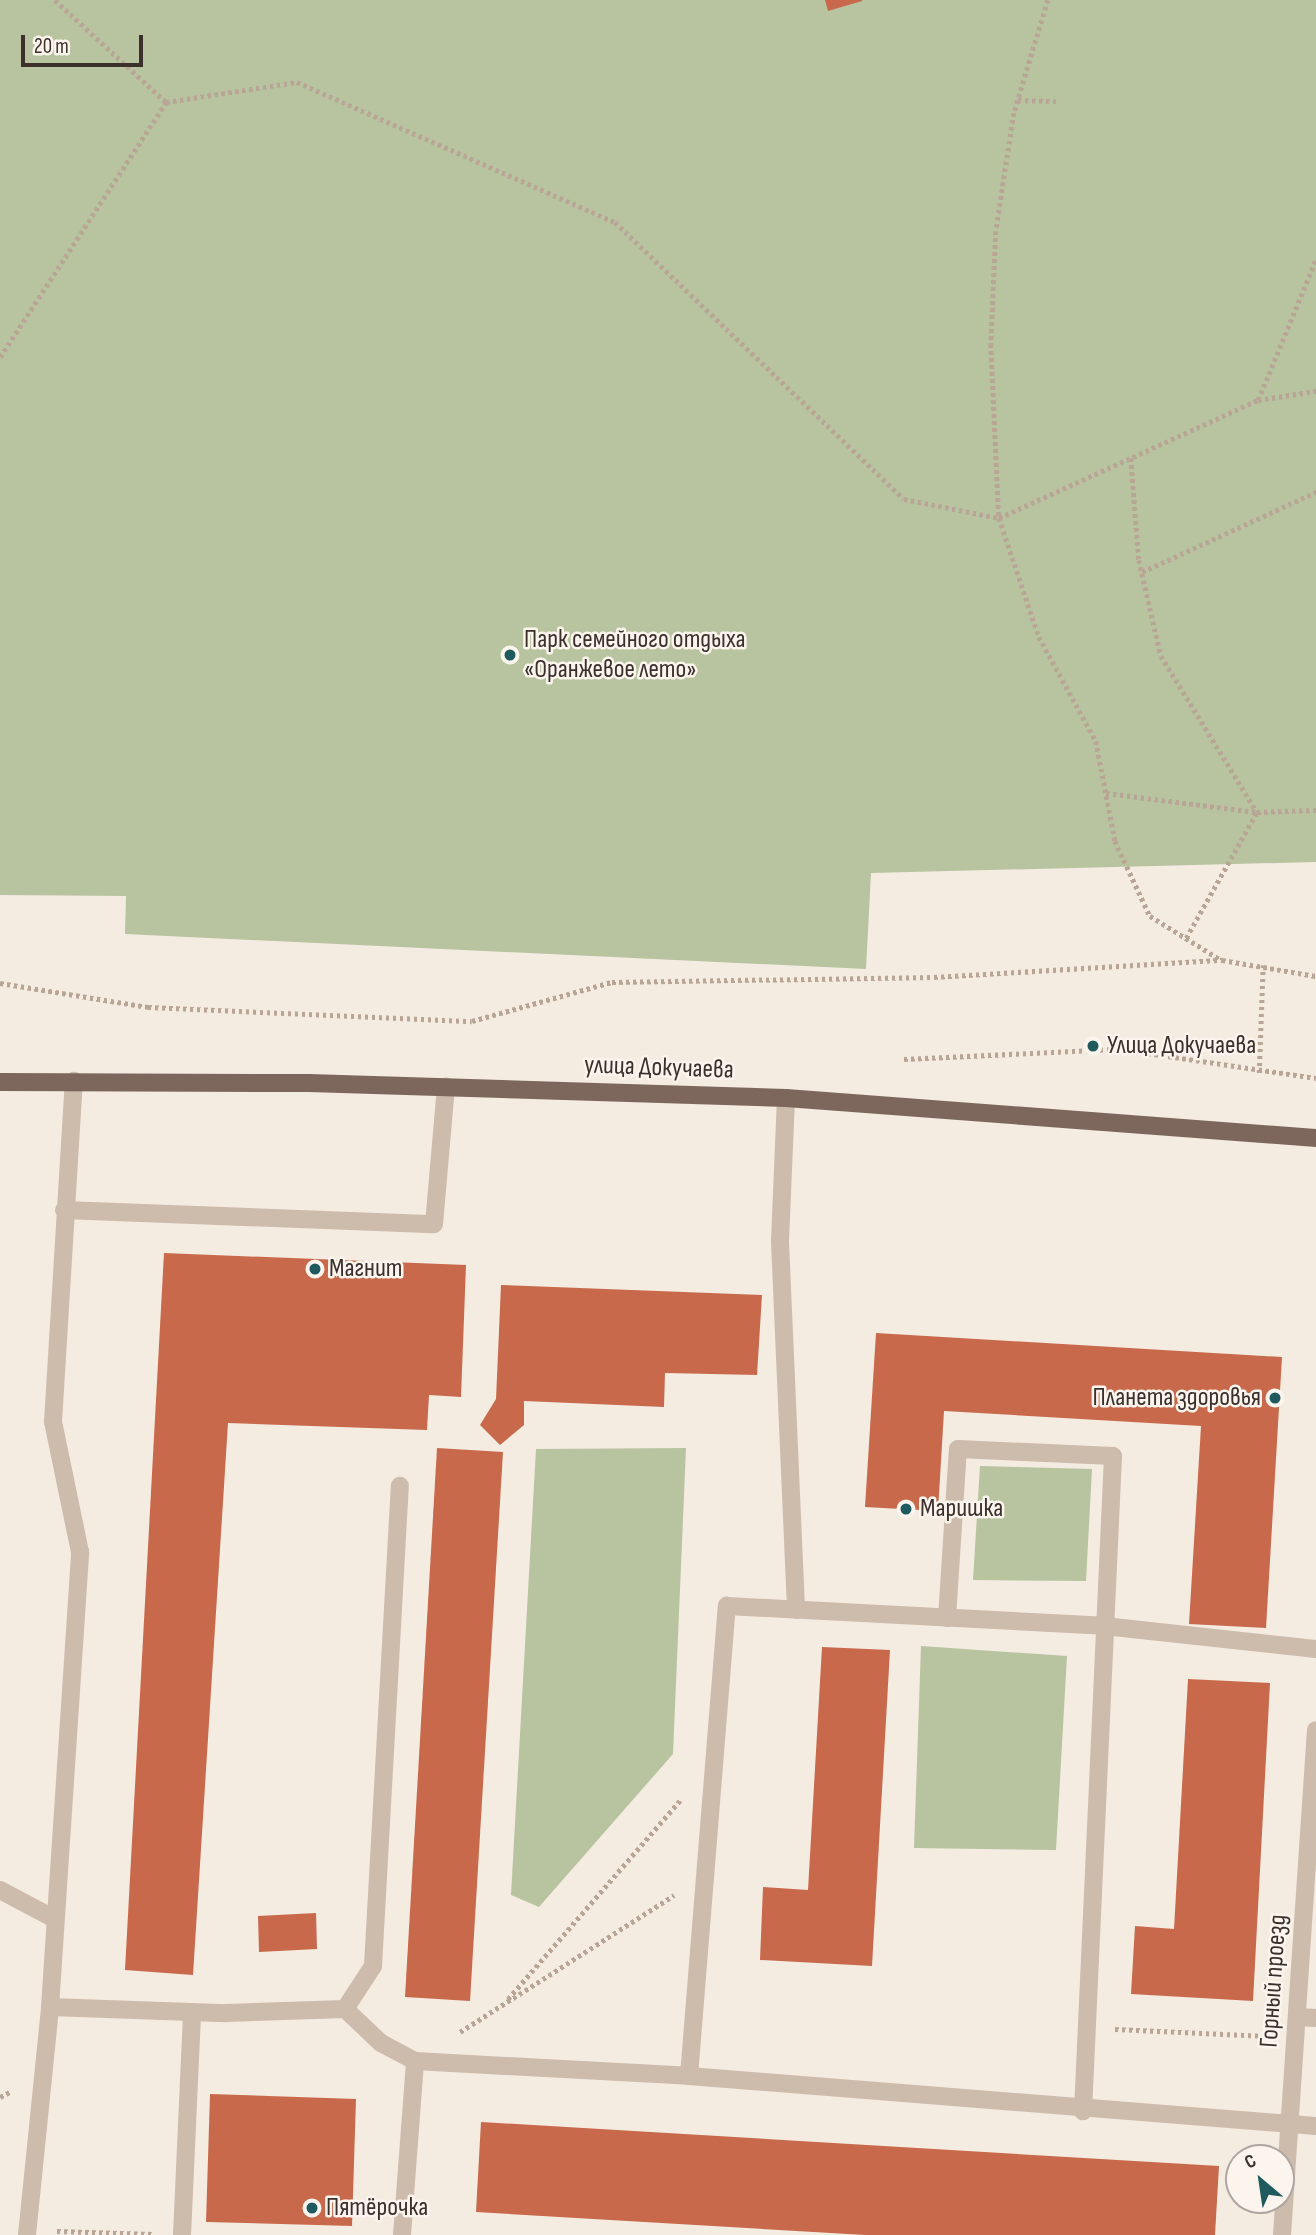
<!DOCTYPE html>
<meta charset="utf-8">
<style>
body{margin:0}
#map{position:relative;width:1316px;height:2235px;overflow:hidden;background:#f4ebe1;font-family:"Sofia Sans Condensed",sans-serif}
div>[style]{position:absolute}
.green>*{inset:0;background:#b8c4a0}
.building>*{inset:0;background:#c8694b}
.path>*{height:4.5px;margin-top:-2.25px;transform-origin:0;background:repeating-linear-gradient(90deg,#b9a596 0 3.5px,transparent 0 7px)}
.minor>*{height:18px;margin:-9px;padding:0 9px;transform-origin:9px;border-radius:9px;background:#cdbbac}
.major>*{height:18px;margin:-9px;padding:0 9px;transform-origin:9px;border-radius:9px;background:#7d675c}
.dots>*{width:19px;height:19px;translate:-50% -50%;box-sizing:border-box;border:4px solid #fbf5ee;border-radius:50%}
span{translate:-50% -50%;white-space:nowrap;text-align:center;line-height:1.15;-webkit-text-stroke:5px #fbf5ee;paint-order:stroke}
.poi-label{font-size:26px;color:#3b302b}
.left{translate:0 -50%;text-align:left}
.right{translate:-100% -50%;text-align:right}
.street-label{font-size:26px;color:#3b302b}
.north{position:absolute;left:1225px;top:2144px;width:70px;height:70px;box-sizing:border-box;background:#fbf5ee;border:2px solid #aea6a0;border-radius:50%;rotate:331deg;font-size:19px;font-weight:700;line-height:28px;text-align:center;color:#3b302b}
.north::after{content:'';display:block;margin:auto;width:24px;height:32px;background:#1f5a5e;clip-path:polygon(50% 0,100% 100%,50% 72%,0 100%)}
.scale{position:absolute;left:21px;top:35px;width:122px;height:32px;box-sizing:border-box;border:4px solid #3b302b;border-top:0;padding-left:9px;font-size:21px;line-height:24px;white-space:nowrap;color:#3b302b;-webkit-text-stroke:5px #fbf5ee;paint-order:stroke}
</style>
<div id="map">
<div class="green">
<i style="clip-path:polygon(0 0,1316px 0,1316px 862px,871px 873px,866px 969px,125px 934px,126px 896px,0 895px)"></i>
<i style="clip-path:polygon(686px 1448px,673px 1754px,539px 1907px,511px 1895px,536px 1449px)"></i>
<i style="clip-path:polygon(980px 1466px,1092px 1469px,1086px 1581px,973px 1580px)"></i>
<i style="clip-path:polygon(921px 1646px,1067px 1656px,1056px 1850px,914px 1848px)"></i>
</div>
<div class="building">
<i style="clip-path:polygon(825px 0,862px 0,862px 1px,828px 11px)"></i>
<i style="clip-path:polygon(164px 1253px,466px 1265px,461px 1397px,429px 1395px,427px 1430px,228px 1423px,193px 1975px,125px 1970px)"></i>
<i style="clip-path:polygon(501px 1285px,762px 1295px,757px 1375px,665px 1373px,664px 1407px,524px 1401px,524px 1425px,500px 1445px,480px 1425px,496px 1399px)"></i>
<i style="clip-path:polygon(876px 1333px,1282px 1357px,1266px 1628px,1189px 1624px,1201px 1426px,944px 1411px,938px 1511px,865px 1507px)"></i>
<i style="clip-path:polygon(437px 1448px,503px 1452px,470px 2001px,405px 1997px)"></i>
<i style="clip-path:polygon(822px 1647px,890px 1650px,872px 1966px,760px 1960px,763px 1887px,808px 1890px)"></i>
<i style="clip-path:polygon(1188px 1679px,1270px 1683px,1253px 2001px,1131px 1994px,1135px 1926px,1174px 1929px)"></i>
<i style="clip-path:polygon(316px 1913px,317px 1949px,259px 1952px,258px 1916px)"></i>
<i style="clip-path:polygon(210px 2094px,356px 2099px,352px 2226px,206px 2222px)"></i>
<i style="clip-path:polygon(481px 2122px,1219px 2166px,1215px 2235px,865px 2235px,476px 2212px)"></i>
</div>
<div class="path">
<i style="left:55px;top:0;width:151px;rotate:42.6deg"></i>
<i style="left:1048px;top:0;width:118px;rotate:106.7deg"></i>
<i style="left:1014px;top:113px;width:119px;rotate:98.7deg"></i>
<i style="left:996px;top:231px;width:113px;rotate:92.5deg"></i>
<i style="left:991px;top:344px;width:174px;rotate:87.4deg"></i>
<i style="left:999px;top:518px;width:126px;rotate:71.4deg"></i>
<i style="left:1039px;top:637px;width:119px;rotate:61.3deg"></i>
<i style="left:1096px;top:741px;width:102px;rotate:79.2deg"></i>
<i style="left:1115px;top:841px;width:83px;rotate:65deg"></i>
<i style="left:1150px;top:916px;width:84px;rotate:31.8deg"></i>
<i style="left:1018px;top:100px;width:38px;rotate:2deg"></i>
<i style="left:0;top:357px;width:304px;rotate:-56.9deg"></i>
<i style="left:166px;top:102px;width:133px;rotate:-8.7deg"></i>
<i style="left:297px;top:82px;width:347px;rotate:23.8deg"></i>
<i style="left:615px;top:222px;width:400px;rotate:43.8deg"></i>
<i style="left:904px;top:499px;width:97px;rotate:11.3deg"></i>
<i style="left:999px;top:518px;width:285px;rotate:-24.5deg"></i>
<i style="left:1258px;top:400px;width:59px;rotate:-8.8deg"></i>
<i style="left:1258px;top:400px;width:152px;rotate:-67.6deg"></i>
<i style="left:1131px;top:458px;width:102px;rotate:85.5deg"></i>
<i style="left:1139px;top:560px;width:98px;rotate:77.1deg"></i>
<i style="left:1161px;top:656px;width:183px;rotate:58.4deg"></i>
<i style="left:1142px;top:572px;width:192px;rotate:-24.7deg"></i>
<i style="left:1106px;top:793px;width:151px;rotate:7.2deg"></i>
<i style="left:1186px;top:938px;width:145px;rotate:-60.6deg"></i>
<i style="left:1257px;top:812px;width:59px;rotate:-1.9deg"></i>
<i style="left:0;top:983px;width:150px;rotate:9.2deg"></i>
<i style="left:148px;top:1007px;width:324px;rotate:2.5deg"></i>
<i style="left:472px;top:1021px;width:145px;rotate:-15.6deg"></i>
<i style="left:612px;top:982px;width:322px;rotate:-0.9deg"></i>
<i style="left:934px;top:977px;width:289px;rotate:-3.4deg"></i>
<i style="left:1222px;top:960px;width:95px;rotate:9.7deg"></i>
<i style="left:904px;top:1059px;width:216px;rotate:-2.7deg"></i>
<i style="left:1120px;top:1049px;width:198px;rotate:8.4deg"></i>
<i style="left:1259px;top:1073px;width:108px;rotate:-87.9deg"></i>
<i style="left:508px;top:1999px;width:264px;rotate:-49.1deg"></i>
<i style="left:1115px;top:2029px;width:152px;rotate:2.6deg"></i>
<i style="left:460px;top:2032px;width:254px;rotate:-32.6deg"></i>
<i style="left:0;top:2097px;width:13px;rotate:-27deg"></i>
<i style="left:57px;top:2231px;width:96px;rotate:1.8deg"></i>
</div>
<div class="minor">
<i style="left:786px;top:1098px;width:144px;rotate:92.4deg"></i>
<i style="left:780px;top:1242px;width:368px;rotate:87.5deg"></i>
<i style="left:64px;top:1210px;width:370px;rotate:2.2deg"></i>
<i style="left:434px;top:1224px;width:138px;rotate:-85deg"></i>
<i style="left:947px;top:1618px;width:169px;rotate:-86.3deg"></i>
<i style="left:958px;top:1449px;width:155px;rotate:2.6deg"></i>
<i style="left:1113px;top:1456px;width:656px;rotate:92.62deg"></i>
<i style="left:0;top:1890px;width:62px;rotate:27.8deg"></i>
<i style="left:50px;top:2007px;width:176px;rotate:2deg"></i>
<i style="left:226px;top:2013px;width:119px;rotate:-1.9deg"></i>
<i style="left:345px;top:2009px;width:50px;rotate:43.4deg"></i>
<i style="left:381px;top:2043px;width:38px;rotate:28deg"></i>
<i style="left:415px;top:2061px;width:274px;rotate:3.1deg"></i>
<i style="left:689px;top:2076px;width:629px;rotate:4.56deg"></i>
<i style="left:345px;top:2009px;width:51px;rotate:-56.9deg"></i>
<i style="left:373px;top:1966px;width:481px;rotate:-86.8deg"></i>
<i style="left:1298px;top:2017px;width:18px;rotate:3deg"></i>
<i style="left:689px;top:2076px;width:472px;rotate:-85.4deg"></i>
<i style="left:727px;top:1606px;width:378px;rotate:3deg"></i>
<i style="left:1104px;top:1626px;width:213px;rotate:6.2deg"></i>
<i style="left:27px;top:2235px;width:229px;rotate:-84.2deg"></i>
<i style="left:50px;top:2007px;width:456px;rotate:-86.2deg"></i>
<i style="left:80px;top:1552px;width:133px;rotate:-101.7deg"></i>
<i style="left:53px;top:1422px;width:342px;rotate:-86.5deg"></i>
<i style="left:182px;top:2235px;width:223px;rotate:-87.4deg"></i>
<i style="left:402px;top:2235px;width:174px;rotate:-85.7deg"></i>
<i style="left:1282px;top:2235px;width:506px;rotate:-86.15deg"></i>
</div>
<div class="major">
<i style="left:0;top:1082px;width:309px;rotate:0.2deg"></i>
<i style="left:309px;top:1083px;width:477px;rotate:1.8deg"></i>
<i style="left:786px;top:1098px;width:532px;rotate:4.32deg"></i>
</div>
<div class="dots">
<i style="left:510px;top:655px;background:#1f5a5e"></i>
<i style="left:1093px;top:1046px;background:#1f5a5e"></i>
<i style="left:315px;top:1269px;background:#1f5a5e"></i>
<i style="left:1275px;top:1398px;background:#1f5a5e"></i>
<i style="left:906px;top:1509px;background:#1f5a5e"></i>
<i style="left:312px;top:2208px;background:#1f5a5e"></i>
</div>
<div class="poi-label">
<span class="left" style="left:524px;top:655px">Парк семейного отдыха<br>«Оранжевое лето»</span>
<span class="left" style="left:1107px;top:1046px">Улица Докучаева</span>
<span class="left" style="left:329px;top:1269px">Магнит</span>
<span class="right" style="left:1261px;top:1398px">Планета здоровья</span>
<span class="left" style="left:920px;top:1509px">Маришка</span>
<span class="left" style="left:326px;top:2208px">Пятёрочка</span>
</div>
<div class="street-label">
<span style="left:659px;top:1068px;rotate:2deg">улица Докучаева</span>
<span style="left:1274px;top:1981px;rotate:-86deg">Горный проезд</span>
</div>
<div class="north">С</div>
<div class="scale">20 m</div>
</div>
